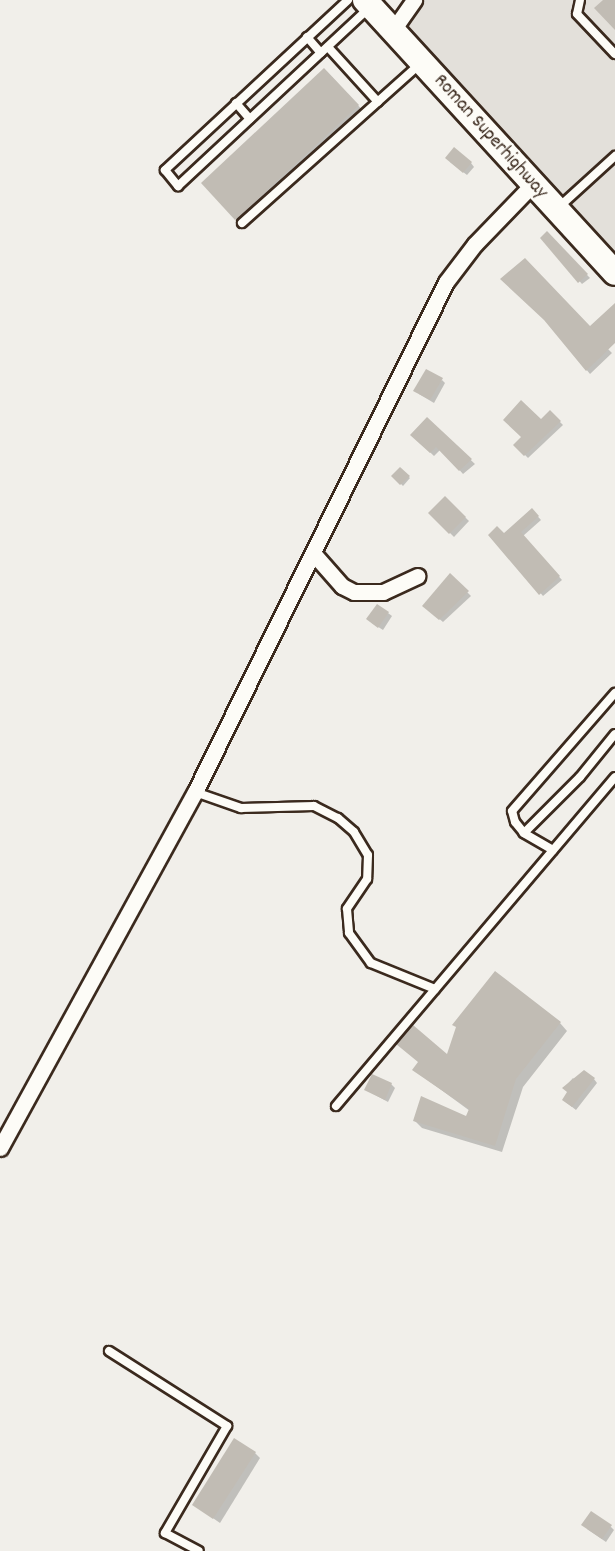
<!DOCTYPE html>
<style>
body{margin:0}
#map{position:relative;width:615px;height:1551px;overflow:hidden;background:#f1efea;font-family:Dekko,sans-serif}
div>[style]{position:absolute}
.built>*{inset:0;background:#e3e0da}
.shadow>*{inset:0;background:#0003}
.building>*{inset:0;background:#c1bcb4}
.roads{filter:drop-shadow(2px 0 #3b2a1e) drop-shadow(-2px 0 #3b2a1e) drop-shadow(0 2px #3b2a1e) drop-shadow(0 -2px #3b2a1e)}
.service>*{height:8px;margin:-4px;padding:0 4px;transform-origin:4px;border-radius:4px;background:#fdfcf7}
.minor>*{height:15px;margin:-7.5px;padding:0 7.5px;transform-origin:7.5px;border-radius:7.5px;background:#fdfcf7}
.primary>*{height:24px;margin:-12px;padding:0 12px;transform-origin:12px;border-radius:12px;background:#fdfcf7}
span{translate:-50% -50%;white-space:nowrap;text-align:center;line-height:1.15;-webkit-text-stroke:4.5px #fdfcf7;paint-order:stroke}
.street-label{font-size:20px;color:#3b2a1e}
</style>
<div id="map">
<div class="built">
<i style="clip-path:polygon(414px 0,615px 0,615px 269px,393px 30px)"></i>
</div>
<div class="shadow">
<i style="clip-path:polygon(332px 77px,366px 114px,244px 227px,203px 183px)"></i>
<i style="clip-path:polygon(450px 162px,471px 163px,474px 167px,467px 175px)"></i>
<i style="clip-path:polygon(547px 233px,590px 278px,582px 284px,542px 238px)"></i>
<i style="clip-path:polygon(615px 315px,615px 339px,606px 347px,612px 353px,590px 374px,546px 320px,590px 328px)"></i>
<i style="clip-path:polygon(442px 380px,445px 383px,434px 403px,419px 394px)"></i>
<i style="clip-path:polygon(550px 412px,563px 425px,528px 458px,515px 445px)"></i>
<i style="clip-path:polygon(427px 419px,475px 464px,463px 474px,441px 449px,434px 456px,412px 435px)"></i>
<i style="clip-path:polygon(400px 469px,410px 478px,403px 486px,393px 476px)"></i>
<i style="clip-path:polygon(445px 498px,469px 521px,454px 537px,430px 513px)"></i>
<i style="clip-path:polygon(532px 510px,541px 520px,523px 536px,562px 580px,543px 596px,490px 535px,504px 535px)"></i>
<i style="clip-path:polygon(450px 575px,471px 596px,443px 622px,424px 606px)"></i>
<i style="clip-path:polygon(388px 613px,392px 616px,383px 630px,372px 623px)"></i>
<i style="clip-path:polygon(560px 1023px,567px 1031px,523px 1087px,502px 1152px,422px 1128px,414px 1120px,466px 1118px,470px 1111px,414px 1070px)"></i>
<i style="clip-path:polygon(573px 1078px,577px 1082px,594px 1079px,597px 1083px,576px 1110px,567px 1103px,569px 1093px,564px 1088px)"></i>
<i style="clip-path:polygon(391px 1084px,395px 1088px,388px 1102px,366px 1090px)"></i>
<i style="clip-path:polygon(255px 1453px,260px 1458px,220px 1523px,194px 1505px)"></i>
<i style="clip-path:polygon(611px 1527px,614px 1530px,606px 1542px,587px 1529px)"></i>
</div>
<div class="building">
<i style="clip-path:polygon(603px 0,615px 0,615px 30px,594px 8px)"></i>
<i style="clip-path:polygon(324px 68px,359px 105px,235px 220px,201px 183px)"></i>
<i style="clip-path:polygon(454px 147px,472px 162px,463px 173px,445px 158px)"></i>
<i style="clip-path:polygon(547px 231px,588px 274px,578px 283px,540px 238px)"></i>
<i style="clip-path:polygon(525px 258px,590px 326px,615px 303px,615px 343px,586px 371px,544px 320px,500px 279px)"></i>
<i style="clip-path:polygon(426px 369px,443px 378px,430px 400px,413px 391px)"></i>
<i style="clip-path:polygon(521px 400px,541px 419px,550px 410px,561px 421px,524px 456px,513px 445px,521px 437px,503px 420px)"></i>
<i style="clip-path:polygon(427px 417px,472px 459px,459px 471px,436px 447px,430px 453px,410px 435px)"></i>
<i style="clip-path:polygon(400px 467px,410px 476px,400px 485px,391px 476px)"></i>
<i style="clip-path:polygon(445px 496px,466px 517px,449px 534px,428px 513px)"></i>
<i style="clip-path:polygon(532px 508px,539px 516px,521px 532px,560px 576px,539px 595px,488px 535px,497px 526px,504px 533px)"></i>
<i style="clip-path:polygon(450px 573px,469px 591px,439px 620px,422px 606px)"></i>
<i style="clip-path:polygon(377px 604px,389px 612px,378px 628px,366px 619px)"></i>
<i style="clip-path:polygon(495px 971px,561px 1022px,516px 1079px,495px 1146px,413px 1121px,421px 1096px,466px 1116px,469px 1109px,412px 1070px,418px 1062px,396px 1044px,413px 1025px,447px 1054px,456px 1027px,452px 1025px)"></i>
<i style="clip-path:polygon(584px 1070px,595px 1078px,572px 1107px,562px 1100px,567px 1092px,562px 1088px)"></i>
<i style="clip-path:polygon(372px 1074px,392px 1083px,385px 1100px,364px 1090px)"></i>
<i style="clip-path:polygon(234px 1438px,256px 1452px,213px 1519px,192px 1505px)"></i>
<i style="clip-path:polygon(591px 1511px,612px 1525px,602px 1539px,581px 1525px)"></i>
</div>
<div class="roads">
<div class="service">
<i style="left:348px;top:0;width:250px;rotate:137.1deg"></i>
<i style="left:165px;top:170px;width:21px;rotate:51deg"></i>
<i style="left:178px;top:186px;width:262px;rotate:-43deg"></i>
<i style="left:580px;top:0;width:14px;rotate:102deg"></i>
<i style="left:577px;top:14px;width:55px;rotate:46.5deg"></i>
<i style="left:307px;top:37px;width:21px;rotate:49deg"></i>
<i style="left:328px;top:47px;width:74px;rotate:47.7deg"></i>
<i style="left:236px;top:103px;width:21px;rotate:49deg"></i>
<i style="left:559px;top:207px;width:76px;rotate:-42.3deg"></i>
<i style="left:242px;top:223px;width:239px;rotate:-41.8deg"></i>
<i style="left:195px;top:792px;width:49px;rotate:19.2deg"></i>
<i style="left:241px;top:808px;width:73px;rotate:-1.6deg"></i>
<i style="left:314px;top:806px;width:27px;rotate:27deg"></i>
<i style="left:338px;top:818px;width:21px;rotate:41deg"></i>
<i style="left:354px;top:832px;width:27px;rotate:59deg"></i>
<i style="left:368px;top:855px;width:24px;rotate:92deg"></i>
<i style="left:367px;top:879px;width:36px;rotate:124deg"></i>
<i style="left:347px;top:909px;width:24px;rotate:85deg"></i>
<i style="left:349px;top:933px;width:37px;rotate:54deg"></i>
<i style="left:371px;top:963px;width:69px;rotate:22.1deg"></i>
<i style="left:524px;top:833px;width:79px;rotate:-45deg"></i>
<i style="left:580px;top:777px;width:55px;rotate:-50.9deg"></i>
<i style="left:553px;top:850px;width:34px;rotate:-150deg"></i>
<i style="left:524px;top:833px;width:14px;rotate:-129deg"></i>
<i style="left:515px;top:822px;width:11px;rotate:-105deg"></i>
<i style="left:512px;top:811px;width:157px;rotate:-48.9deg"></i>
<i style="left:336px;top:1106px;width:431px;rotate:-49.7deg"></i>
<i style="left:109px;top:1351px;width:140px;rotate:32.4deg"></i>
<i style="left:227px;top:1426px;width:124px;rotate:120.1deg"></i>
<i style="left:165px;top:1533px;width:38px;rotate:28deg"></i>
</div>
<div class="minor">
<i style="left:393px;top:30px;width:37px;rotate:-55deg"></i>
<i style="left:313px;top:553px;width:44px;rotate:48.7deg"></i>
<i style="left:342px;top:586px;width:13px;rotate:27deg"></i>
<i style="left:354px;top:592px;width:29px"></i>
<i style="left:383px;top:592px;width:38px;rotate:-25deg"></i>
<i style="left:0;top:1148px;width:406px;rotate:-61.3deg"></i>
<i style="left:195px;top:792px;width:568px;rotate:-63.8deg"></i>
<i style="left:446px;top:282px;width:48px;rotate:-52.7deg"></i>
<i style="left:475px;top:244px;width:82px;rotate:-46deg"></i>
</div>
<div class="primary">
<i style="left:365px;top:0;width:370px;rotate:47.5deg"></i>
</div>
</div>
<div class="street-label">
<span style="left:490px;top:137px;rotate:48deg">Roman Superhighway</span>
</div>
</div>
